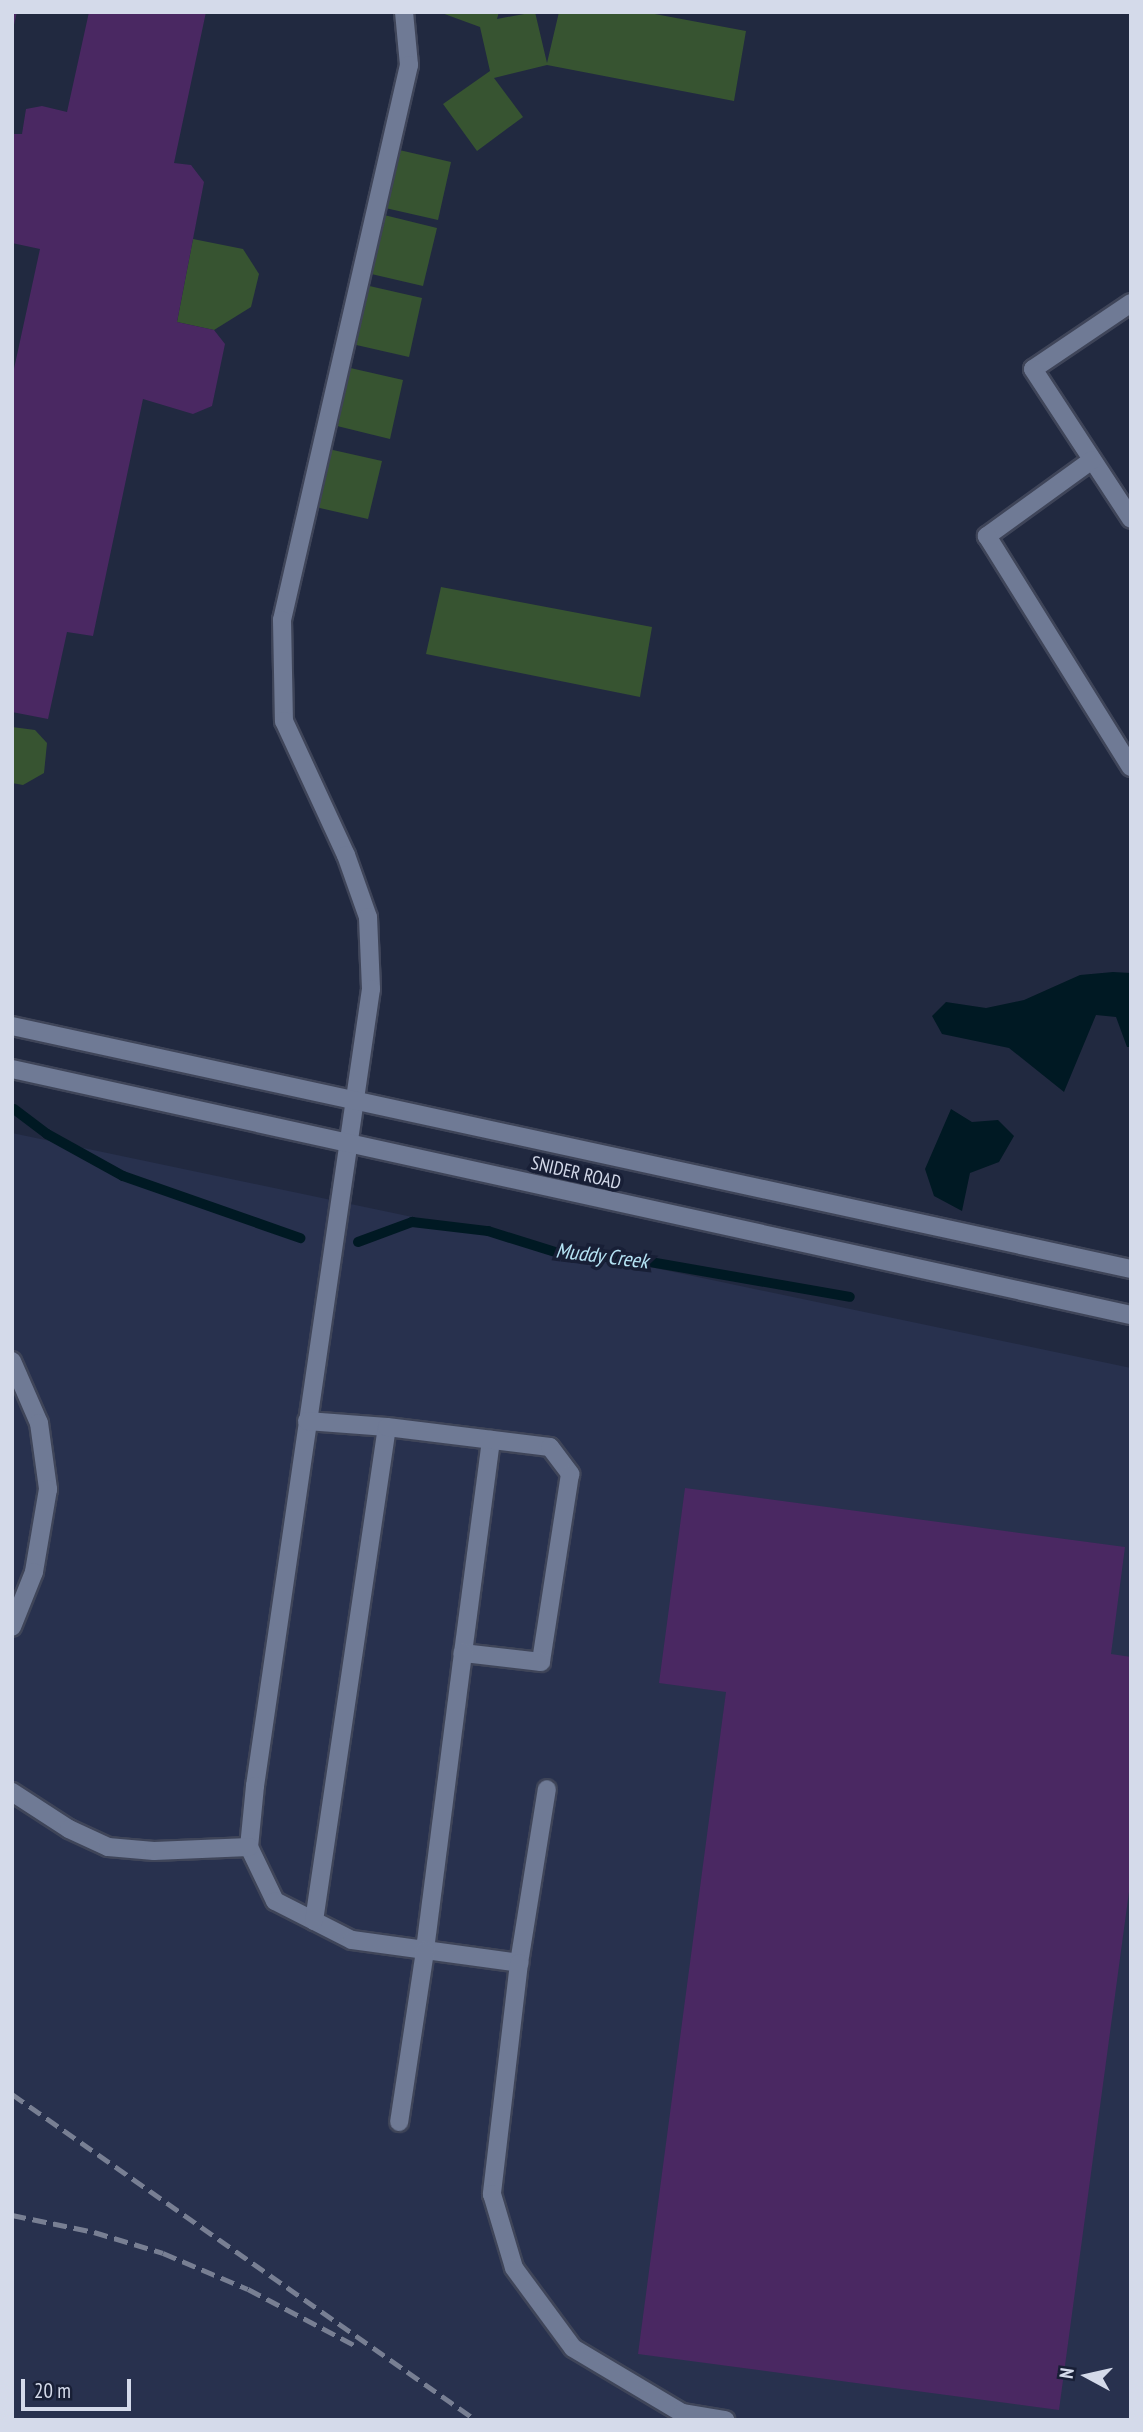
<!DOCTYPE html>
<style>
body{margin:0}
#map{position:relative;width:1143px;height:2432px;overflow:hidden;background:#212940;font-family:"PT Sans Narrow",sans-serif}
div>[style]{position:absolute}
.built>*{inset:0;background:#28314e}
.green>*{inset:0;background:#375431}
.water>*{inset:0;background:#001923}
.stream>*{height:10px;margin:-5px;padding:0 5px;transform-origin:5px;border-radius:5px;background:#001923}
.building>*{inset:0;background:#4a2862}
.roads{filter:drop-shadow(2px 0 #3f4559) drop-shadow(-2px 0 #3f4559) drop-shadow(0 2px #3f4559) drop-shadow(0 -2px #3f4559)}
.minor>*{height:18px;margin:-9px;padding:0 9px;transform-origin:9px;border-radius:9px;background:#6f7a95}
.rail>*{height:5px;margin-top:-2.5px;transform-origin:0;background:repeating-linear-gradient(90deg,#787f93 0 14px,transparent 0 21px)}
span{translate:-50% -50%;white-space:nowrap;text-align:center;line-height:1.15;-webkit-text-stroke:7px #181f36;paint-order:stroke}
.street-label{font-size:19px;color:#d4daea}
.water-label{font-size:21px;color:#b5e3f4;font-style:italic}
.frame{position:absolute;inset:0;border:14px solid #d4daea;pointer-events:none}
.north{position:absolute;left:1052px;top:2341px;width:70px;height:70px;-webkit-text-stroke:5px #181f36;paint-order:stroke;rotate:278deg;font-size:19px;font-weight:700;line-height:28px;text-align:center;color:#d4daea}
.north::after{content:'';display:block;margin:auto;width:24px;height:32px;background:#d4daea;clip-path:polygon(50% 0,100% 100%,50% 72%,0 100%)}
.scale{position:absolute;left:21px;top:2379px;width:110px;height:32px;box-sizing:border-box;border:4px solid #d4daea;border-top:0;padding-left:9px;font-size:21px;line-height:24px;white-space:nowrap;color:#d4daea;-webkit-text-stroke:5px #181f36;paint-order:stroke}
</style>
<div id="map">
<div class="built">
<i style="clip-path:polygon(12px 1133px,1131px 1368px,1131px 2420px,12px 2420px)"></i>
</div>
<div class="green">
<i style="clip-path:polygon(439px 12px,499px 12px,497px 19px,535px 12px,547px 63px,559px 12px,644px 12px,746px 31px,734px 101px,547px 65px,494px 78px,523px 117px,477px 151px,443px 104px,490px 71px,480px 27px)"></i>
<i style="clip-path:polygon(395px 149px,451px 162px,438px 220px,381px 207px)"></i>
<i style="clip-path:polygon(380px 214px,437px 228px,423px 286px,367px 273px)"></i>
<i style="clip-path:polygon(193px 239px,243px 249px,259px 274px,251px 307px,214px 330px,177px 322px)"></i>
<i style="clip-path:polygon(365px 285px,422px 298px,409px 357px,352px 344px)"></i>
<i style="clip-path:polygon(346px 367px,403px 380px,390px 439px,333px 425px)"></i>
<i style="clip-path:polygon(324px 448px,382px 461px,368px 519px,311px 506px)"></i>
<i style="clip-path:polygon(441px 587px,652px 627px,640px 697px,426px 654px)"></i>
<i style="clip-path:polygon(12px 727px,35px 730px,47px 743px,44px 773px,23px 785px,12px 783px)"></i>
</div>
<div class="water">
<i style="clip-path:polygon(1113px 972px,1131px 973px,1131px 1047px,1127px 1047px,1116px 1017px,1096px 1015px,1064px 1092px,1009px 1048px,942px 1034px,932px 1016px,946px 1002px,986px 1008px,1024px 1000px,1080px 975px)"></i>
<i style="clip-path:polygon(951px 1109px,972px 1122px,998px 1120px,1014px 1136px,999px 1162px,970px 1173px,962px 1211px,934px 1196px,925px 1169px)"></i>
</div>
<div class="stream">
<i style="left:14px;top:1109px;width:41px;rotate:37.1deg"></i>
<i style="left:47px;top:1134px;width:87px;rotate:28.9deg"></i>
<i style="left:123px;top:1176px;width:188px;rotate:19.3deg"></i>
<i style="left:358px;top:1242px;width:58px;rotate:-20.3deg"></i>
<i style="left:412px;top:1222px;width:77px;rotate:6.8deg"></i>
<i style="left:488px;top:1231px;width:73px;rotate:17.4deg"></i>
<i style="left:558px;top:1253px;width:75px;rotate:4.6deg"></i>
<i style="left:633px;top:1259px;width:220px;rotate:9.9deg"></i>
</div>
<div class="building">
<i style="clip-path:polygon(12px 12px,17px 12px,13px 29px,12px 28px)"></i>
<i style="clip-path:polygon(89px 12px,206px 12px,174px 163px,191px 165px,204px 182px,177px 322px,214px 330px,225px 344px,212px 406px,193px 414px,143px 399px,93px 636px,67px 632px,48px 719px,12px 712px,12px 378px,40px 249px,12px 243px,12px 134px,22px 134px,26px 109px,42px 106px,67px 112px)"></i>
<i style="clip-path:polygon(685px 1488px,1125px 1547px,1111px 1654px,1131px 1657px,1131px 1877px,1059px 2410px,638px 2354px,726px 1692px,659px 1683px)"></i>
</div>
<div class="roads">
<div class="minor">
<i style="left:404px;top:12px;width:53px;rotate:84.6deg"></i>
<i style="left:409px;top:65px;width:569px;rotate:102.89deg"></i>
<i style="left:282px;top:620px;width:101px;rotate:88.9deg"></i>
<i style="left:284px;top:721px;width:148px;rotate:65.2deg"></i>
<i style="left:346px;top:855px;width:66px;rotate:70.5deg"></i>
<i style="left:368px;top:917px;width:72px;rotate:87.6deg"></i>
<i style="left:371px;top:989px;width:805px;rotate:98.28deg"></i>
<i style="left:255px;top:1786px;width:61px;rotate:95.6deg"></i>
<i style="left:249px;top:1847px;width:60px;rotate:64.3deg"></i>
<i style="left:275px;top:1901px;width:86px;rotate:26.9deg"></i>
<i style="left:352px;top:1940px;width:169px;rotate:7.8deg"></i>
<i style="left:519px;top:1963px;width:176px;rotate:-80.9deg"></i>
<i style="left:1131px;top:303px;width:118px;rotate:146deg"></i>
<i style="left:1033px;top:369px;width:179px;rotate:56.8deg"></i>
<i style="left:1092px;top:460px;width:130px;rotate:144.1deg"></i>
<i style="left:987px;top:536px;width:272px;rotate:58.1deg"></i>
<i style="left:12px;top:1026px;width:1145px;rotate:12.25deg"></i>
<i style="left:12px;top:1069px;width:1146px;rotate:12.4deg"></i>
<i style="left:12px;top:1361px;width:68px;rotate:66.5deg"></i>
<i style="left:39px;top:1423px;width:67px;rotate:82.2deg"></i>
<i style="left:48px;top:1489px;width:84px;rotate:99.6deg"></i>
<i style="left:34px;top:1572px;width:59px;rotate:111.8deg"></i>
<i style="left:307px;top:1421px;width:80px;rotate:4.3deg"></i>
<i style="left:463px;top:1653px;width:215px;rotate:-82.5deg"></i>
<i style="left:12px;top:1792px;width:68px;rotate:33deg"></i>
<i style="left:69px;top:1829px;width:43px;rotate:24.8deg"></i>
<i style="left:108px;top:1847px;width:46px;rotate:5deg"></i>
<i style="left:154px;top:1851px;width:95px;rotate:-2.4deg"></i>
<i style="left:314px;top:1921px;width:499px;rotate:-81.6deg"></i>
<i style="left:387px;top:1427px;width:164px;rotate:7deg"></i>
<i style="left:550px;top:1447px;width:34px;rotate:53deg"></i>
<i style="left:570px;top:1474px;width:190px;rotate:98.8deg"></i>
<i style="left:541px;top:1662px;width:79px;rotate:-173.4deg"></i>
<i style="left:463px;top:1653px;width:300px;rotate:97.3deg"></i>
<i style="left:425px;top:1951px;width:173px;rotate:98.6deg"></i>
<i style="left:519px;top:1963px;width:233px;rotate:96.7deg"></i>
<i style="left:492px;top:2194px;width:77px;rotate:73.4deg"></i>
<i style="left:514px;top:2268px;width:99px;rotate:53.6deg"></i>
<i style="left:573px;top:2348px;width:127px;rotate:30.8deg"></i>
<i style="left:682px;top:2413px;width:44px;rotate:9.2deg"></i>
</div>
</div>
<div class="rail">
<i style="left:12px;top:2094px;width:567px;rotate:35.09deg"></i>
<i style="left:12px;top:2215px;width:84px;rotate:11.7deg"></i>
<i style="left:94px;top:2232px;width:72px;rotate:16.9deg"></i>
<i style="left:163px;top:2253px;width:92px;rotate:23deg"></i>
<i style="left:248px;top:2289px;width:122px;rotate:27.8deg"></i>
</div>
<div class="street-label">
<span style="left:576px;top:1173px;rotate:13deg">SNIDER ROAD</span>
</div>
<div class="water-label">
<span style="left:602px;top:1256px;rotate:7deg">Muddy Creek</span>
</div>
<div class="frame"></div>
<div class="north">N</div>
<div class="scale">20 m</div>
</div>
